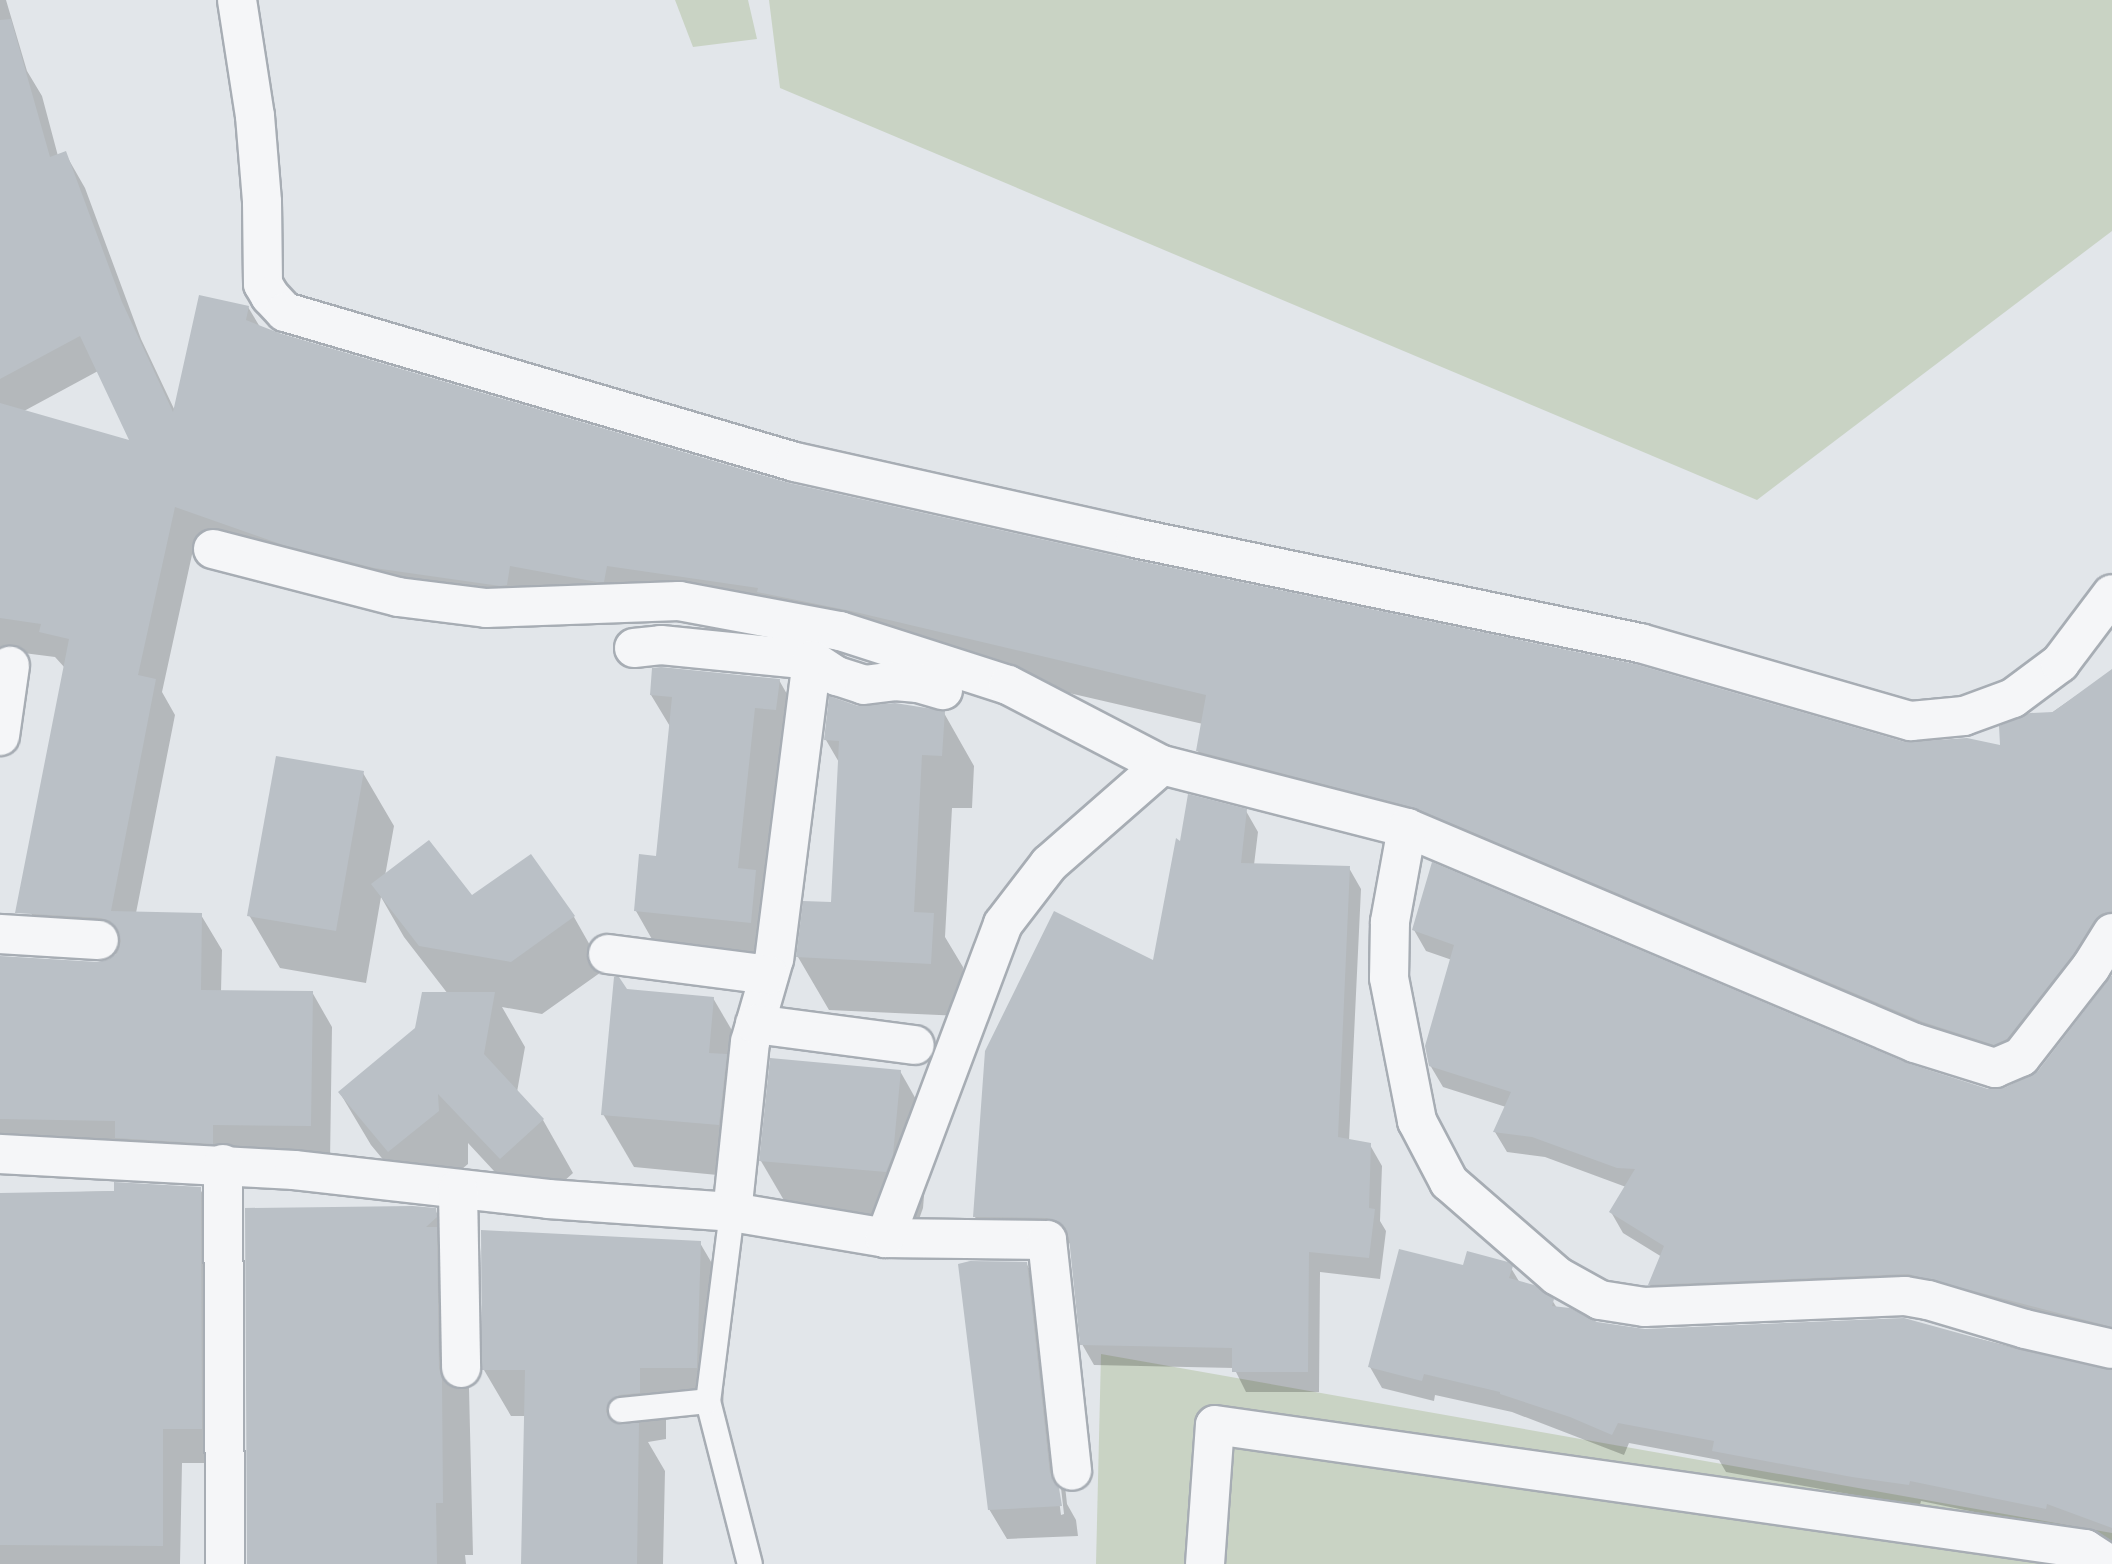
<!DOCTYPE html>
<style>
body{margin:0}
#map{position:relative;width:2112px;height:1564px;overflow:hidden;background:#e2e6ea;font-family:Figtree,sans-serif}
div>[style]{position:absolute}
.green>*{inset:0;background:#c9d3c4}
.shadow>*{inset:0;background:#0003}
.building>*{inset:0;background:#bac0c6}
.roads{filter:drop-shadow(2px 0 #a7adb4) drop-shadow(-2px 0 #a7adb4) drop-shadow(0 2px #a7adb4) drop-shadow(0 -2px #a7adb4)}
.lane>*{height:24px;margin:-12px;padding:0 12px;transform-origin:12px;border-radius:12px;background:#f5f6f8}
.street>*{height:38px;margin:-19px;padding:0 19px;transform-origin:19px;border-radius:19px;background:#f5f6f8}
span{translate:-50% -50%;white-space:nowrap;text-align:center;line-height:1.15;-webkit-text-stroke:5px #f2f5f7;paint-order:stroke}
</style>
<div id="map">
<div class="green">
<i style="clip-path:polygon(675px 0,748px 0,757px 39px,693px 47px)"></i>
<i style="clip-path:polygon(769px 0,2112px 0,2112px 231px,1757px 500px,780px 88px)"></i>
<i style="clip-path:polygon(1101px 1354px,2112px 1533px,2112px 1564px,1096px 1564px)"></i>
</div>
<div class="shadow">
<i style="clip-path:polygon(evenodd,0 0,6px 0,27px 71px,42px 96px,58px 156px,65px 153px,85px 188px,141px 339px,175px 411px,248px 307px,260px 327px,278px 335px,788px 485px,1912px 745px,2002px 747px,2112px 671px,2112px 958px,2027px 1074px,1437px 842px,1218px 786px,1198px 751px,1203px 724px,779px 626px,305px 579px,195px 541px,162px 692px,175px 715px,136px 913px,201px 915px,222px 950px,221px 992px,312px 992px,332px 1027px,330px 1161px,0 1153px,0 958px,98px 964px,110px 961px,117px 954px,75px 950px,41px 930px,20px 895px,65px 668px,55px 657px,0 650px,0 0,98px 371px,133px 443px,24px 411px,98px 371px)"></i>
<i style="clip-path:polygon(779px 680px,809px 733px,780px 975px,666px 964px,636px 911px,657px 858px,671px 728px,651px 695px)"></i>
<i style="clip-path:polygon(857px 708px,944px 713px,974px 766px,972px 808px,952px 808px,945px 937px,963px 967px,961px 1016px,829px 1010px,798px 957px,832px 904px,840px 764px,826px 740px)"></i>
<i style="clip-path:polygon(363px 773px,394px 826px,385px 876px,471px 897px,530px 856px,574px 917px,604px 970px,542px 1014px,502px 1007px,525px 1047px,517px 1092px,543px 1120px,573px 1173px,531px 1211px,468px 1143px,468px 1164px,420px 1204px,371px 1145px,340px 1093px,417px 1029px,448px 994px,404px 937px,381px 897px,366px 983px,280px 968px,249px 915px)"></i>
<i style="clip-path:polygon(1246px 811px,1258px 832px,1254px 865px,1349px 868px,1361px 889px,1349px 1141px,1370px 1145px,1382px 1166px,1380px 1221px,1386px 1231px,1380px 1279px,1320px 1272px,1319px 1392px,1246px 1392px,1234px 1368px,1094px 1365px,1082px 1344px,1071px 1244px,1061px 1239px,987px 1238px,975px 1217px,1154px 962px,1181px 844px)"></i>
<i style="clip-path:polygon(1414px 930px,1906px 1065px,1989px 1091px,2004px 1090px,2039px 1072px,2112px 978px,2112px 1344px,1922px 1295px,1662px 1305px,1650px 1285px,1662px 1257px,1623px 1233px,1611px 1212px,1626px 1187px,1545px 1157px,1507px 1152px,1495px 1132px,1506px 1107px,1443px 1087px,1430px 1065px,1452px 960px,1426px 951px)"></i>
<i style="clip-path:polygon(626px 991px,713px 998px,744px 1051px,749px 1178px,634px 1167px,603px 1114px)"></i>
<i style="clip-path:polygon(900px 1071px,930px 1124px,923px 1208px,917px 1225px,792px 1214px,761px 1161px)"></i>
<i style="clip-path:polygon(200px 1189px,220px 1224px,222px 1463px,182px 1463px,180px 1564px,0 1564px,0 1194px)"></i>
<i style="clip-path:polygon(247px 1209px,435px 1210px,466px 1263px,473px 1555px,465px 1555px,466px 1564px,249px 1564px)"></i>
<i style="clip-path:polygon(482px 1231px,700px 1243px,727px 1289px,723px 1413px,666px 1414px,666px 1439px,648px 1442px,665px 1471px,663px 1564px,522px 1564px,526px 1416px,511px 1416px,484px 1370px)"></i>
<i style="clip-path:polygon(evenodd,1026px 1263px,1044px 1294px,1067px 1504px,1076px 1520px,1078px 1536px,1007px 1539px,989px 1509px,1026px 1263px,1057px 1484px,1061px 1488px,1064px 1514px,1061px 1515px,1057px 1484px)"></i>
<i style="clip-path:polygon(1464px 1267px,1511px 1268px,1520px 1283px,1552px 1300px,1557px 1308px,1596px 1323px,1640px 1330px,1903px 1320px,2112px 1372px,2112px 1544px,2059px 1524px,2057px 1529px,1921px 1501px,1920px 1505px,1865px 1497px,1726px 1472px,1719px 1460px,1629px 1443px,1624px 1455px,1512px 1412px,1435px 1395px,1434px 1401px,1382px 1388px,1370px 1367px)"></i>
</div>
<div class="building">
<i style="clip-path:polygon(11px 19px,50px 157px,66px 151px,122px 302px,173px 412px,199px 295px,249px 306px,246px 320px,279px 333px,789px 483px,1130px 559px,1635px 664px,1905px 742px,1967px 738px,2000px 745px,1999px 726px,2030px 713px,2053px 712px,2112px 669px,2112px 911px,2101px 914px,2094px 921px,2073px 955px,2007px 1039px,1994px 1045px,1923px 1022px,1415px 808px,1196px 751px,1206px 695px,851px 611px,757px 592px,758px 588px,607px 566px,604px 582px,597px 582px,510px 566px,507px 585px,500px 586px,374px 568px,283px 545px,175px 507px,138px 675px,156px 679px,111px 911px,202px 913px,201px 990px,313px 991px,311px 1126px,213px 1125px,213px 1144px,115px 1138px,115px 1121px,0 1119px,0 956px,98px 962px,109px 959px,117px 953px,121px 941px,118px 930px,110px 921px,101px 918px,15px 913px,69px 639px,39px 632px,41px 624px,0 618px,0 403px,129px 440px,80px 336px,0 379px,0 20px)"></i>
<i style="clip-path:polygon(661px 667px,780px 679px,776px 710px,755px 708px,738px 868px,756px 870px,751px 923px,634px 911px,639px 854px,656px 856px,672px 697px,650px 695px,652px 668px)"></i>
<i style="clip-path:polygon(829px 696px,858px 706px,895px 703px,945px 711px,942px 756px,922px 755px,914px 912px,934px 913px,931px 964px,796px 957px,803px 901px,831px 902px,839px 741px,824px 740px)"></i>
<i style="clip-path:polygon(276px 756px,364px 771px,336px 931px,247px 916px)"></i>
<i style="clip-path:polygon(1188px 794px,1247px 809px,1241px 863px,1350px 866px,1338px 1137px,1371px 1143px,1369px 1208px,1375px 1209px,1369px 1258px,1309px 1252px,1308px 1372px,1232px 1372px,1232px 1348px,1080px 1345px,1069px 1238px,1065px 1227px,1047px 1218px,973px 1217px,985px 1051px,1054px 911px,1153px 960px,1176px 838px,1180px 841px)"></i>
<i style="clip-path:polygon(429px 840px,472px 895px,531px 854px,575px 916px,511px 962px,419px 946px,371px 884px)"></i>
<i style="clip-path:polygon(1432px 862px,1907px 1063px,1988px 1089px,2004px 1088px,2038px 1071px,2112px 975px,2112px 1327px,1908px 1274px,1648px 1285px,1664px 1246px,1609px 1212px,1635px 1169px,1617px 1168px,1532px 1137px,1493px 1132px,1511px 1092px,1429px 1066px,1425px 1046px,1454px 945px,1412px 930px)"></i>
<i style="clip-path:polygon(614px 977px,619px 977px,627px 989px,714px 997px,709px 1053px,727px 1054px,719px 1125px,601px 1115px)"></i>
<i style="clip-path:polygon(422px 992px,495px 992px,484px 1054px,544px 1119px,500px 1159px,438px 1094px,439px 1111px,388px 1152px,338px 1092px,415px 1028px)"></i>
<i style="clip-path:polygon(770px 1058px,901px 1070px,893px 1155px,886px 1172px,759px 1161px)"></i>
<i style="clip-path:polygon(114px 1182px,201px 1187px,202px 1429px,163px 1429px,163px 1546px,0 1545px,0 1193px,114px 1191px)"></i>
<i style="clip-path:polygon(413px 1206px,436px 1208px,437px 1217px,426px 1227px,437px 1227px,439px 1368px,442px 1379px,443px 1503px,436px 1503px,437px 1564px,247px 1564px,245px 1208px)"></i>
<i style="clip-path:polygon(481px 1230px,701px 1241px,697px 1368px,640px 1368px,640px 1393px,619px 1395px,607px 1405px,606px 1412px,614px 1423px,639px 1423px,637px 1564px,521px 1564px,525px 1370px,482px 1370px)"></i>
<i style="clip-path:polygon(1399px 1249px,1463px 1265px,1467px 1251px,1508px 1262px,1513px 1266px,1509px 1278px,1534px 1285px,1554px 1299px,1552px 1306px,1570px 1308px,1597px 1322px,1645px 1329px,1904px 1318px,2020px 1350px,2112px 1370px,2112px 1528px,2047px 1504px,2046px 1509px,1910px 1481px,1909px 1485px,1852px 1477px,1712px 1451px,1714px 1441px,1618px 1423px,1612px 1435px,1570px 1417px,1500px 1394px,1500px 1392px,1424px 1374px,1422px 1381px,1368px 1367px)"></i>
<i style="clip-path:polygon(970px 1261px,1027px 1262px,1050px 1473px,1059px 1488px,1062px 1506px,988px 1510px,958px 1264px)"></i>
</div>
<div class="roads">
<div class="lane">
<i style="left:732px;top:1212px;width:191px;rotate:97.2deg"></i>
<i style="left:708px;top:1401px;width:168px;rotate:75.6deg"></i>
<i style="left:621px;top:1410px;width:87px;rotate:-5.9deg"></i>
</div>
<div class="street">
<i style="left:237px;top:0;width:117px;rotate:81.2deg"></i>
<i style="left:255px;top:116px;width:86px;rotate:85.3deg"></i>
<i style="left:262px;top:202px;width:82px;rotate:89.3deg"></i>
<i style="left:263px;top:284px;width:14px;rotate:60deg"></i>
<i style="left:270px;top:296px;width:22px;rotate:47deg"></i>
<i style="left:285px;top:312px;width:532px;rotate:16.39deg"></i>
<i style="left:795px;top:462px;width:348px;rotate:12.6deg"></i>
<i style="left:1135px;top:538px;width:516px;rotate:11.75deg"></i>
<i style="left:1640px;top:643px;width:282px;rotate:16.1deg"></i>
<i style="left:1911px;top:721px;width:53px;rotate:-5.4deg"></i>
<i style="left:1964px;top:716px;width:52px;rotate:-20.2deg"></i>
<i style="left:2013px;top:698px;width:59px;rotate:-36.7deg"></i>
<i style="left:2060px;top:663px;width:86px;rotate:-53deg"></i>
<i style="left:213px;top:549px;width:191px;rotate:14.5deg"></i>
<i style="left:398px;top:597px;width:89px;rotate:7.1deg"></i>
<i style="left:486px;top:608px;width:193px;rotate:-2.1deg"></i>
<i style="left:679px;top:601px;width:164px;rotate:10.6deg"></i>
<i style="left:840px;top:631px;width:176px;rotate:17.8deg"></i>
<i style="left:1008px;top:685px;width:174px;rotate:27.5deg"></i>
<i style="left:1162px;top:765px;width:253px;rotate:14.4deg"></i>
<i style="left:1407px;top:828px;width:552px;rotate:22.94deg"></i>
<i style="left:1915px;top:1043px;width:84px;rotate:17.4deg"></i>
<i style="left:1995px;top:1068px;width:28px;rotate:-23deg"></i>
<i style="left:2021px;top:1057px;width:114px;rotate:-52.1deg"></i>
<i style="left:2091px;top:967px;width:40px;rotate:-58deg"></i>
<i style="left:634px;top:648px;width:27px;rotate:-6deg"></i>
<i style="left:661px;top:645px;width:152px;rotate:5.7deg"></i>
<i style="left:812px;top:660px;width:301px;rotate:97.2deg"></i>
<i style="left:774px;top:959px;width:86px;rotate:106.1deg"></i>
<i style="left:750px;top:1042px;width:171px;rotate:96deg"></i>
<i style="left:812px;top:660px;width:30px;rotate:33deg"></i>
<i style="left:837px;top:676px;width:28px;rotate:18deg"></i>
<i style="left:864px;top:685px;width:31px;rotate:-7deg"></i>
<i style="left:895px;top:681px;width:23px;rotate:5deg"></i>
<i style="left:918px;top:683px;width:26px;rotate:16deg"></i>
<i style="left:0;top:736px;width:71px;rotate:-81.9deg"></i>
<i style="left:1407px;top:828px;width:96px;rotate:100.3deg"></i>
<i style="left:1390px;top:922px;width:56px;rotate:91deg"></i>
<i style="left:1389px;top:978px;width:146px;rotate:78.9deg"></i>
<i style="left:1417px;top:1121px;width:69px;rotate:62.3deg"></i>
<i style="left:1449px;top:1182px;width:143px;rotate:41deg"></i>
<i style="left:1557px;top:1276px;width:49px;rotate:29.2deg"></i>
<i style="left:1600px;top:1300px;width:45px;rotate:9deg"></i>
<i style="left:1644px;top:1307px;width:261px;rotate:-2.4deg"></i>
<i style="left:1905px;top:1296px;width:23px;rotate:10deg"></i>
<i style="left:1928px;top:1300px;width:101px;rotate:16.6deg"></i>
<i style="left:2025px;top:1329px;width:89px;rotate:12.9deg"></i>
<i style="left:0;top:934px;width:99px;rotate:3.5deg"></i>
<i style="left:608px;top:954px;width:162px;rotate:7.4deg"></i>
<i style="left:755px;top:1024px;width:161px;rotate:7.5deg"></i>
<i style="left:0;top:1154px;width:294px;rotate:3.1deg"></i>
<i style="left:294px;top:1170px;width:256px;rotate:6.5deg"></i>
<i style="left:548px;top:1199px;width:184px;rotate:4deg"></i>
<i style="left:732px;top:1212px;width:155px;rotate:9.6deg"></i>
<i style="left:885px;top:1238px;width:162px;rotate:0.7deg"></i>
<i style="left:1047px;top:1240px;width:232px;rotate:83.8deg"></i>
<i style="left:223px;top:1164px;width:400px;rotate:89.7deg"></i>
<i style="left:458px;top:1189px;width:179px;rotate:89deg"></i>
<i style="left:885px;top:1238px;width:335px;rotate:-69.4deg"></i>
<i style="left:1003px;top:924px;width:76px;rotate:-52.5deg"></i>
<i style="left:1049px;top:864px;width:150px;rotate:-41.2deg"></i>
<i style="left:1205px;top:1564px;width:139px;rotate:-85.9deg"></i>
<i style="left:1215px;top:1425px;width:879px;rotate:8.11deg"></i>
<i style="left:2085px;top:1549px;width:27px;rotate:33deg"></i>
</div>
</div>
</div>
